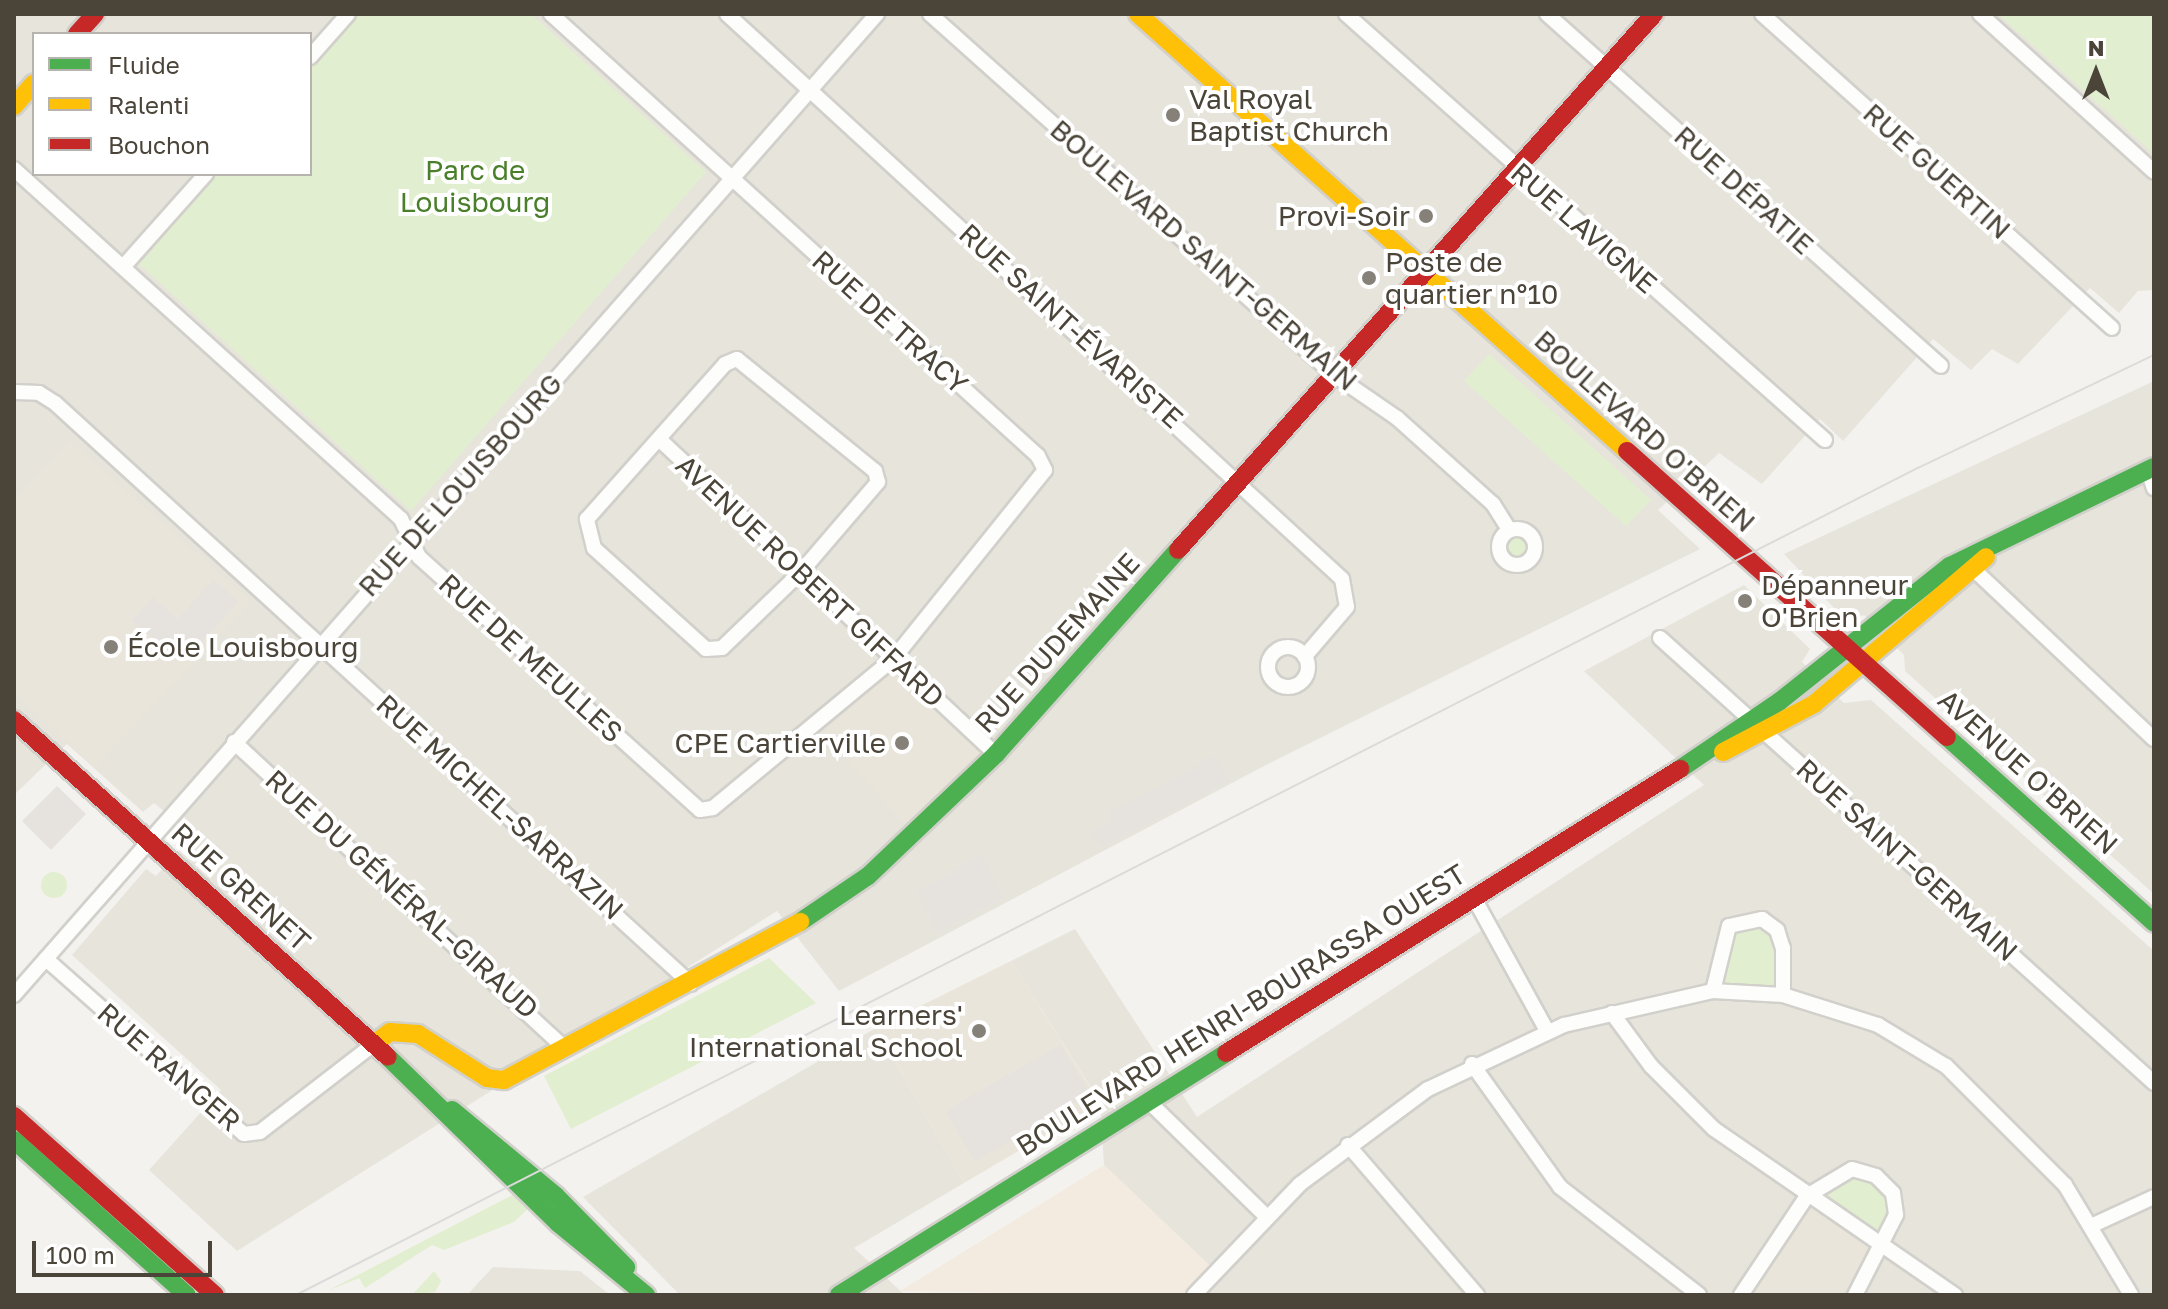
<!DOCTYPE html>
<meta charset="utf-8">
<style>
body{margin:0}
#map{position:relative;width:2168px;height:1309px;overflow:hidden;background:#f4f2ee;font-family:"Golos Text",sans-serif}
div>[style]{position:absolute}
.residential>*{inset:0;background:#e7e4dc}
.commercial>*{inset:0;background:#f3ebdf}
.education>*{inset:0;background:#eae5da}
.green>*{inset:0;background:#e1eecf}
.round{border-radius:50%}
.parking>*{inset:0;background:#e6e3df}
.roads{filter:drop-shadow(2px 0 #d2d0cb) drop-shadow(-2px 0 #d2d0cb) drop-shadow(0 2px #d2d0cb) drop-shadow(0 -2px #d2d0cb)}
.street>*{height:14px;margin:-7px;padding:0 7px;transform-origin:7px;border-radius:7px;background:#fdfdfc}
.street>.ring{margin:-7px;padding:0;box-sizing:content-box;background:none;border:14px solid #fdfdfc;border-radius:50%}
.fast>*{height:18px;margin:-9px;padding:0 9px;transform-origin:9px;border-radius:9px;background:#4caf50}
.slow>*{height:18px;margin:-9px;padding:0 9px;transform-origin:9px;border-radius:9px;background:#ffc107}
.jam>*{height:18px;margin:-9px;padding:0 9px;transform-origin:9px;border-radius:9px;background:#c62828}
.tram>*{height:2px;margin:-1px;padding:0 1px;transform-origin:1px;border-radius:1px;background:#dbdbda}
.dots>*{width:22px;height:22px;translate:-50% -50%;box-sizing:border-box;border:4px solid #fff;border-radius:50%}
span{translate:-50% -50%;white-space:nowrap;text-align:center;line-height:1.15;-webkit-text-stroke:8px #fff;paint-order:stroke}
.poi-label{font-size:28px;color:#4b4439}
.left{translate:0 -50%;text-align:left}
.right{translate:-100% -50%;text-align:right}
.park-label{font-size:28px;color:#4a7f2a}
.street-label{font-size:28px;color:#4b4439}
.frame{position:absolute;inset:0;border:16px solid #4b4439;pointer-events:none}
.legend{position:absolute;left:32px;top:32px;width:280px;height:144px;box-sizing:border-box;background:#fff;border:2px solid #b7b4b0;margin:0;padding:10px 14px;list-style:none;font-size:24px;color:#4b4439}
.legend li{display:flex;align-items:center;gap:16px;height:40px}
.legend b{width:40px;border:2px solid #b7b4b0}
.north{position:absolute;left:2056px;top:32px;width:80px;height:80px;-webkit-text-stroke:6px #fff;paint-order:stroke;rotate:0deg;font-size:22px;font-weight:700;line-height:32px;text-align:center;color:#4b4439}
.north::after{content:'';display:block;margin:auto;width:28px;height:36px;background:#4b4439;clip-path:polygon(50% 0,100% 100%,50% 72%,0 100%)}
.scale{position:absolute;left:32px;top:1241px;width:180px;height:36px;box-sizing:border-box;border:4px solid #4b4439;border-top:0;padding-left:10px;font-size:24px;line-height:28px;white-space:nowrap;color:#4b4439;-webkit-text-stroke:6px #fff;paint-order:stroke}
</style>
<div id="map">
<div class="residential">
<i style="clip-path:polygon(evenodd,14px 14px,2154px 14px,2154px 290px,2138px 291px,2119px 313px,2090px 288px,2018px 364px,1992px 349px,1971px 370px,1933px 339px,1843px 441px,1820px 419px,1762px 484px,1719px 453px,1658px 510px,1700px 549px,1266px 765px,839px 991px,777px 911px,237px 1251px,149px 1170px,221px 1090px,72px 955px,146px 869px,156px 876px,183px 846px,176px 840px,186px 829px,154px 803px,143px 812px,67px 744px,14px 795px,14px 14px,34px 34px,310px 34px,310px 174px,34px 174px,34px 34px)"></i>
<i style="clip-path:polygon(2154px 381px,2154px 894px,1905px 671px,1904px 655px,1864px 615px,1846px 621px,1784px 554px)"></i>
<i style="clip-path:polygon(1744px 585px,1810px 649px,1802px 662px,1844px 703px,1871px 700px,2154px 951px,2154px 1295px,1184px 1295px,1210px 1266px,1104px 1165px,1100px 1102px,1011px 961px,1075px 929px,1197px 1117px,1704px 785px,1584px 671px)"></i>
<i style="clip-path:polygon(876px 1028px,964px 1183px,854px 1248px,905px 1295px,680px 1295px,583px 1197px)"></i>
<i style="clip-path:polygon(493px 1267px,580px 1271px,610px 1295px,467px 1295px)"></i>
</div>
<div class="commercial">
<i style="clip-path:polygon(1104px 1165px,1210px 1266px,1184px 1295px,900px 1291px)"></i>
</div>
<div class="education">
<i style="clip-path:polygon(70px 442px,251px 601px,95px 767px,14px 693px,14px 500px)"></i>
<i style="clip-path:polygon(894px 668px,982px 753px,908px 828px,824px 733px)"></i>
<i style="clip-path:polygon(1011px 961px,1100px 1103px,964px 1183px,876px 1028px)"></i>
<i style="clip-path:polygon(1807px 1196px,1885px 1249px,1855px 1295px,1741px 1295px)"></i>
</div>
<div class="green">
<i style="clip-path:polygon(358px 14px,531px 14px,706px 172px,411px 511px,139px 264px,218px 174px,310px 174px,310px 69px)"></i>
<i style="clip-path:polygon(1998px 14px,2154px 14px,2154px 154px)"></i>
<i style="clip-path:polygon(1489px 354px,1651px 500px,1626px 526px,1464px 381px)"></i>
<i class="round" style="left:1506px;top:536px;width:20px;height:20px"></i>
<i class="round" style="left:41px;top:872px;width:26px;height:26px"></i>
<i style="clip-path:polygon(1746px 918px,1777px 930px,1783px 995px,1713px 991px,1720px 941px)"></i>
<i style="clip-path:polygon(769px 958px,816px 1003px,571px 1129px,544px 1076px)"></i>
<i style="clip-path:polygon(1852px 1169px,1893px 1193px,1885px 1249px,1807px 1196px)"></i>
<i style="clip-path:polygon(518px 1192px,532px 1205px,514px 1222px,444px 1250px,432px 1245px,365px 1288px,359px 1278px,327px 1291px)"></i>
<i style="clip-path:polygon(434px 1271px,441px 1281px,435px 1292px,412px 1295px)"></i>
</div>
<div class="parking">
<i style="clip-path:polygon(213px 579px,239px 601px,184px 662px,131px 621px,153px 597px,178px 619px)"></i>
<i style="clip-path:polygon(1215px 756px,1230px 782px,1101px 847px,1091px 832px,1112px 822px,1107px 813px)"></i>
<i style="clip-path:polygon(57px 786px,86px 814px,51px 850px,22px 821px)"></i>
<i style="clip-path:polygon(982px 855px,1004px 898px,938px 932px,916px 892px)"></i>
<i style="clip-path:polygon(1060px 1045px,1090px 1093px,975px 1162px,945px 1111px)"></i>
</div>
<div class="roads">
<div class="street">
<i style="left:727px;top:14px;width:835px;rotate:42.57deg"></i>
<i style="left:1342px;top:579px;width:28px;rotate:80deg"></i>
<i style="left:1347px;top:607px;width:65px;rotate:130.6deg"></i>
<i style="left:930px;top:14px;width:540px;rotate:41.77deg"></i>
<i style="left:1333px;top:374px;width:78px;rotate:34.5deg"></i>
<i style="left:1397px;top:418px;width:129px;rotate:41.9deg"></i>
<i style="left:1493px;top:504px;width:31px;rotate:58deg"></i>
<i style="left:1346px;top:14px;width:641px;rotate:41.65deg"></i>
<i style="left:1547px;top:14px;width:528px;rotate:41.78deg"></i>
<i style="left:1762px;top:14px;width:470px;rotate:41.9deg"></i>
<i style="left:1980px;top:14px;width:235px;rotate:42.2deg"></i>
<i style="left:310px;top:57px;width:57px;rotate:-48.5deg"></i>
<i style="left:14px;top:169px;width:522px;rotate:42.13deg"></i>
<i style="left:401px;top:519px;width:42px;rotate:64.7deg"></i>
<i style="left:419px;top:557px;width:378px;rotate:42deg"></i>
<i style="left:700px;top:810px;width:13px;rotate:-9deg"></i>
<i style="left:713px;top:808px;width:235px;rotate:-39.6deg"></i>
<i style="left:894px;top:658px;width:241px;rotate:-51.2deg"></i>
<i style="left:1045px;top:470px;width:16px;rotate:-117deg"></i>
<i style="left:1038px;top:456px;width:658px;rotate:-137.77deg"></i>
<i style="left:123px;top:267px;width:125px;rotate:-48.3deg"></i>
<i style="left:737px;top:359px;width:178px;rotate:39.1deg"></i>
<i style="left:875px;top:471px;width:11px;rotate:75deg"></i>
<i style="left:878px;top:482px;width:120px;rotate:130.6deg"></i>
<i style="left:800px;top:573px;width:108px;rotate:136.1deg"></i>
<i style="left:722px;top:648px;width:16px;rotate:176deg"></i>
<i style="left:706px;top:649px;width:151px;rotate:-138deg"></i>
<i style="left:594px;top:548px;width:30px;rotate:-104deg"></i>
<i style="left:587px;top:519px;width:208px;rotate:-48.3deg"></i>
<i style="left:725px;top:364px;width:13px;rotate:-23deg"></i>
<i style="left:14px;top:392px;width:25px;rotate:2deg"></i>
<i style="left:39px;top:393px;width:19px;rotate:32deg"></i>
<i style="left:55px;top:403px;width:861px;rotate:42.41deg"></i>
<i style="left:660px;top:440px;width:460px;rotate:43.1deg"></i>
<i style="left:2148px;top:470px;width:19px;rotate:72deg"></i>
<i class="ring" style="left:1499px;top:529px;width:22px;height:22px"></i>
<i style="left:1968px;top:564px;width:255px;rotate:43.3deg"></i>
<i style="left:1660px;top:638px;width:665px;rotate:42.01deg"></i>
<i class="ring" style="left:1268px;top:647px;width:26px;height:26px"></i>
<i style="left:234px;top:742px;width:451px;rotate:42.8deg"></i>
<i style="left:1474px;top:898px;width:152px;rotate:61.2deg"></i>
<i style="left:46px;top:959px;width:264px;rotate:41.5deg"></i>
<i style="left:244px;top:1134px;width:16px;rotate:-7deg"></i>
<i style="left:260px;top:1132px;width:144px;rotate:-37.7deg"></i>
<i style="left:1713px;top:991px;width:67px;rotate:-76.2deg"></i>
<i style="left:1729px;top:926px;width:34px;rotate:-12deg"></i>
<i style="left:1762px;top:919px;width:19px;rotate:36deg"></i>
<i style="left:1777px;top:930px;width:19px;rotate:72deg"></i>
<i style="left:1783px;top:948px;width:47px;rotate:90deg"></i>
<i style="left:14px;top:995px;width:1307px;rotate:-48.66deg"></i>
<i style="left:1612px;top:1013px;width:66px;rotate:53.7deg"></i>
<i style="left:1651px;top:1066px;width:89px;rotate:45deg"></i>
<i style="left:1714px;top:1129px;width:293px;rotate:34.6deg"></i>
<i style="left:1472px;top:1064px;width:151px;rotate:54.4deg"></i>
<i style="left:1560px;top:1187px;width:176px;rotate:37.8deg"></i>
<i style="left:1148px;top:1101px;width:165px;rotate:44.3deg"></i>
<i style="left:1348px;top:1145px;width:198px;rotate:49.3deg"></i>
<i style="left:2093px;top:1225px;width:67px;rotate:-24.7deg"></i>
<i style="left:1194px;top:1295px;width:153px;rotate:-46.3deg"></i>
<i style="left:1300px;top:1184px;width:159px;rotate:-36.6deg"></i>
<i style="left:1428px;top:1089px;width:150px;rotate:-25.2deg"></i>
<i style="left:1564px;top:1025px;width:153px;rotate:-12.9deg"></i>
<i style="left:1713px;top:991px;width:70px;rotate:3.3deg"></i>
<i style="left:1783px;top:995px;width:100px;rotate:17.5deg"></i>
<i style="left:1878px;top:1025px;width:79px;rotate:31.1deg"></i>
<i style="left:1946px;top:1066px;width:168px;rotate:45deg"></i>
<i style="left:2065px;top:1185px;width:128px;rotate:59deg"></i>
<i style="left:1741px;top:1295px;width:119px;rotate:-56.3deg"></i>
<i style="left:1807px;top:1196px;width:52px;rotate:-31deg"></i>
<i style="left:1852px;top:1169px;width:25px;rotate:16deg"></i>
<i style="left:1876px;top:1176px;width:24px;rotate:45deg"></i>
<i style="left:1893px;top:1193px;width:22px;rotate:82deg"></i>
<i style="left:1896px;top:1215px;width:90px;rotate:117.1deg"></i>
</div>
<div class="fast">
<i style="left:1947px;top:737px;width:278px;rotate:41.9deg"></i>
<i style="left:1680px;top:769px;width:121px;rotate:-34.2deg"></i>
<i style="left:1780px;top:701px;width:217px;rotate:-38.5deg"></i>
<i style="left:1950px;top:566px;width:227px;rotate:-25.9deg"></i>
<i style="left:800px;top:922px;width:82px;rotate:-34.1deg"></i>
<i style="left:868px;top:876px;width:177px;rotate:-43.6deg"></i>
<i style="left:996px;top:754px;width:273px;rotate:-48.3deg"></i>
<i style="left:388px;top:1057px;width:238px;rotate:44.3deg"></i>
<i style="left:558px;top:1223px;width:114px;rotate:39.3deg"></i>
<i style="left:452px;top:1110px;width:135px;rotate:39.6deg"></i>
<i style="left:556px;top:1196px;width:100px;rotate:45.4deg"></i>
<i style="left:14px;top:1140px;width:232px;rotate:41.9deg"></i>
<i style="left:839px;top:1295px;width:456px;rotate:-32deg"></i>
</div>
<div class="slow">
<i style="left:1138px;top:14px;width:656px;rotate:41.79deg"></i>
<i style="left:14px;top:106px;width:30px;rotate:-49deg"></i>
<i style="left:1723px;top:752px;width:103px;rotate:-27.8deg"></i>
<i style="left:1814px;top:704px;width:226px;rotate:-40.5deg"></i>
<i style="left:374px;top:1044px;width:20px;rotate:-37deg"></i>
<i style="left:390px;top:1032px;width:28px;rotate:4deg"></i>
<i style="left:418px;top:1034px;width:82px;rotate:32.5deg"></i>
<i style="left:487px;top:1078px;width:17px;rotate:7deg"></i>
<i style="left:504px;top:1080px;width:336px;rotate:-28.1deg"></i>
</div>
<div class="jam">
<i style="left:77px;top:34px;width:27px;rotate:-48deg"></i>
<i style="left:1627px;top:451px;width:429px;rotate:41.8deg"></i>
<i style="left:1178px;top:550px;width:717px;rotate:-48.39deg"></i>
<i style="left:14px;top:720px;width:503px;rotate:42.02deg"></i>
<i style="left:1226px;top:1053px;width:536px;rotate:-32.03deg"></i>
<i style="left:14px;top:1116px;width:269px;rotate:41.7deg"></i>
</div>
</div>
<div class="tram">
<i style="left:296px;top:1295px;width:1821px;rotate:-27.02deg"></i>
<i style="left:1918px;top:468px;width:262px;rotate:-25.6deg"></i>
</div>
<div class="dots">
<i style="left:1173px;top:115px;background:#868178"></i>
<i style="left:1426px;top:216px;background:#868178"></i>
<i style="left:1369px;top:278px;background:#868178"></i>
<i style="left:1745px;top:601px;background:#868178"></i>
<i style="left:111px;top:647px;background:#868178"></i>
<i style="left:902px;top:743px;background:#868178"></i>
<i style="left:979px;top:1031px;background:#868178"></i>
</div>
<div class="poi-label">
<span class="left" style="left:1189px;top:115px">Val Royal<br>Baptist Church</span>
<span class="right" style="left:1410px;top:216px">Provi-Soir</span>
<span class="left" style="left:1385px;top:278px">Poste de<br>quartier n°10</span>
<span class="left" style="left:1761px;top:601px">Dépanneur<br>O'Brien</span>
<span class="left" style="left:127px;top:647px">École Louisbourg</span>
<span class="right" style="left:886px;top:743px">CPE Cartierville</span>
<span class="right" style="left:963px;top:1031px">Learners'<br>International School</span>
</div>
<div class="park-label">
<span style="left:475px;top:186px">Parc de<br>Louisbourg</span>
</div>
<div class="street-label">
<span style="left:1937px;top:171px;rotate:42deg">RUE GUERTIN</span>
<span style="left:1744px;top:190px;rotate:42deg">RUE DÉPATIE</span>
<span style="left:1584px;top:228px;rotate:41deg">RUE LAVIGNE</span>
<span style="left:1204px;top:255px;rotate:41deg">BOULEVARD SAINT-GERMAIN</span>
<span style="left:890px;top:322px;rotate:42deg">RUE DE TRACY</span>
<span style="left:1071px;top:326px;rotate:42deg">RUE SAINT-ÉVARISTE</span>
<span style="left:1645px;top:431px;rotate:42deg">BOULEVARD O'BRIEN</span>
<span style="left:460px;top:485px;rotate:-48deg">RUE DE LOUISBOURG</span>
<span style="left:810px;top:581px;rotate:43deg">AVENUE ROBERT GIFFARD</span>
<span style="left:1057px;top:643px;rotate:-48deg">RUE DUDEMAINE</span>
<span style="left:531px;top:658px;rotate:42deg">RUE DE MEULLES</span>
<span style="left:2028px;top:772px;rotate:42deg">AVENUE O'BRIEN</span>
<span style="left:500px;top:807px;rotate:42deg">RUE MICHEL-SARRAZIN</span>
<span style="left:1907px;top:860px;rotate:42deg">RUE SAINT-GERMAIN</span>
<span style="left:241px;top:887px;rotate:42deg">RUE GRENET</span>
<span style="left:402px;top:894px;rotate:42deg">RUE DU GÉNÉRAL-GIRAUD</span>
<span style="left:1241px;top:1010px;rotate:-32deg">BOULEVARD HENRI-BOURASSA OUEST</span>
<span style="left:169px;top:1067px;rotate:41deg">RUE RANGER</span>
</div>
<div class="frame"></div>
<ul class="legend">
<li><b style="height:10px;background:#4caf50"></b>Fluide</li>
<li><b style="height:10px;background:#ffc107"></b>Ralenti</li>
<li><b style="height:10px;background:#c62828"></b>Bouchon</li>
</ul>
<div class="north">N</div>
<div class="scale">100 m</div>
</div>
